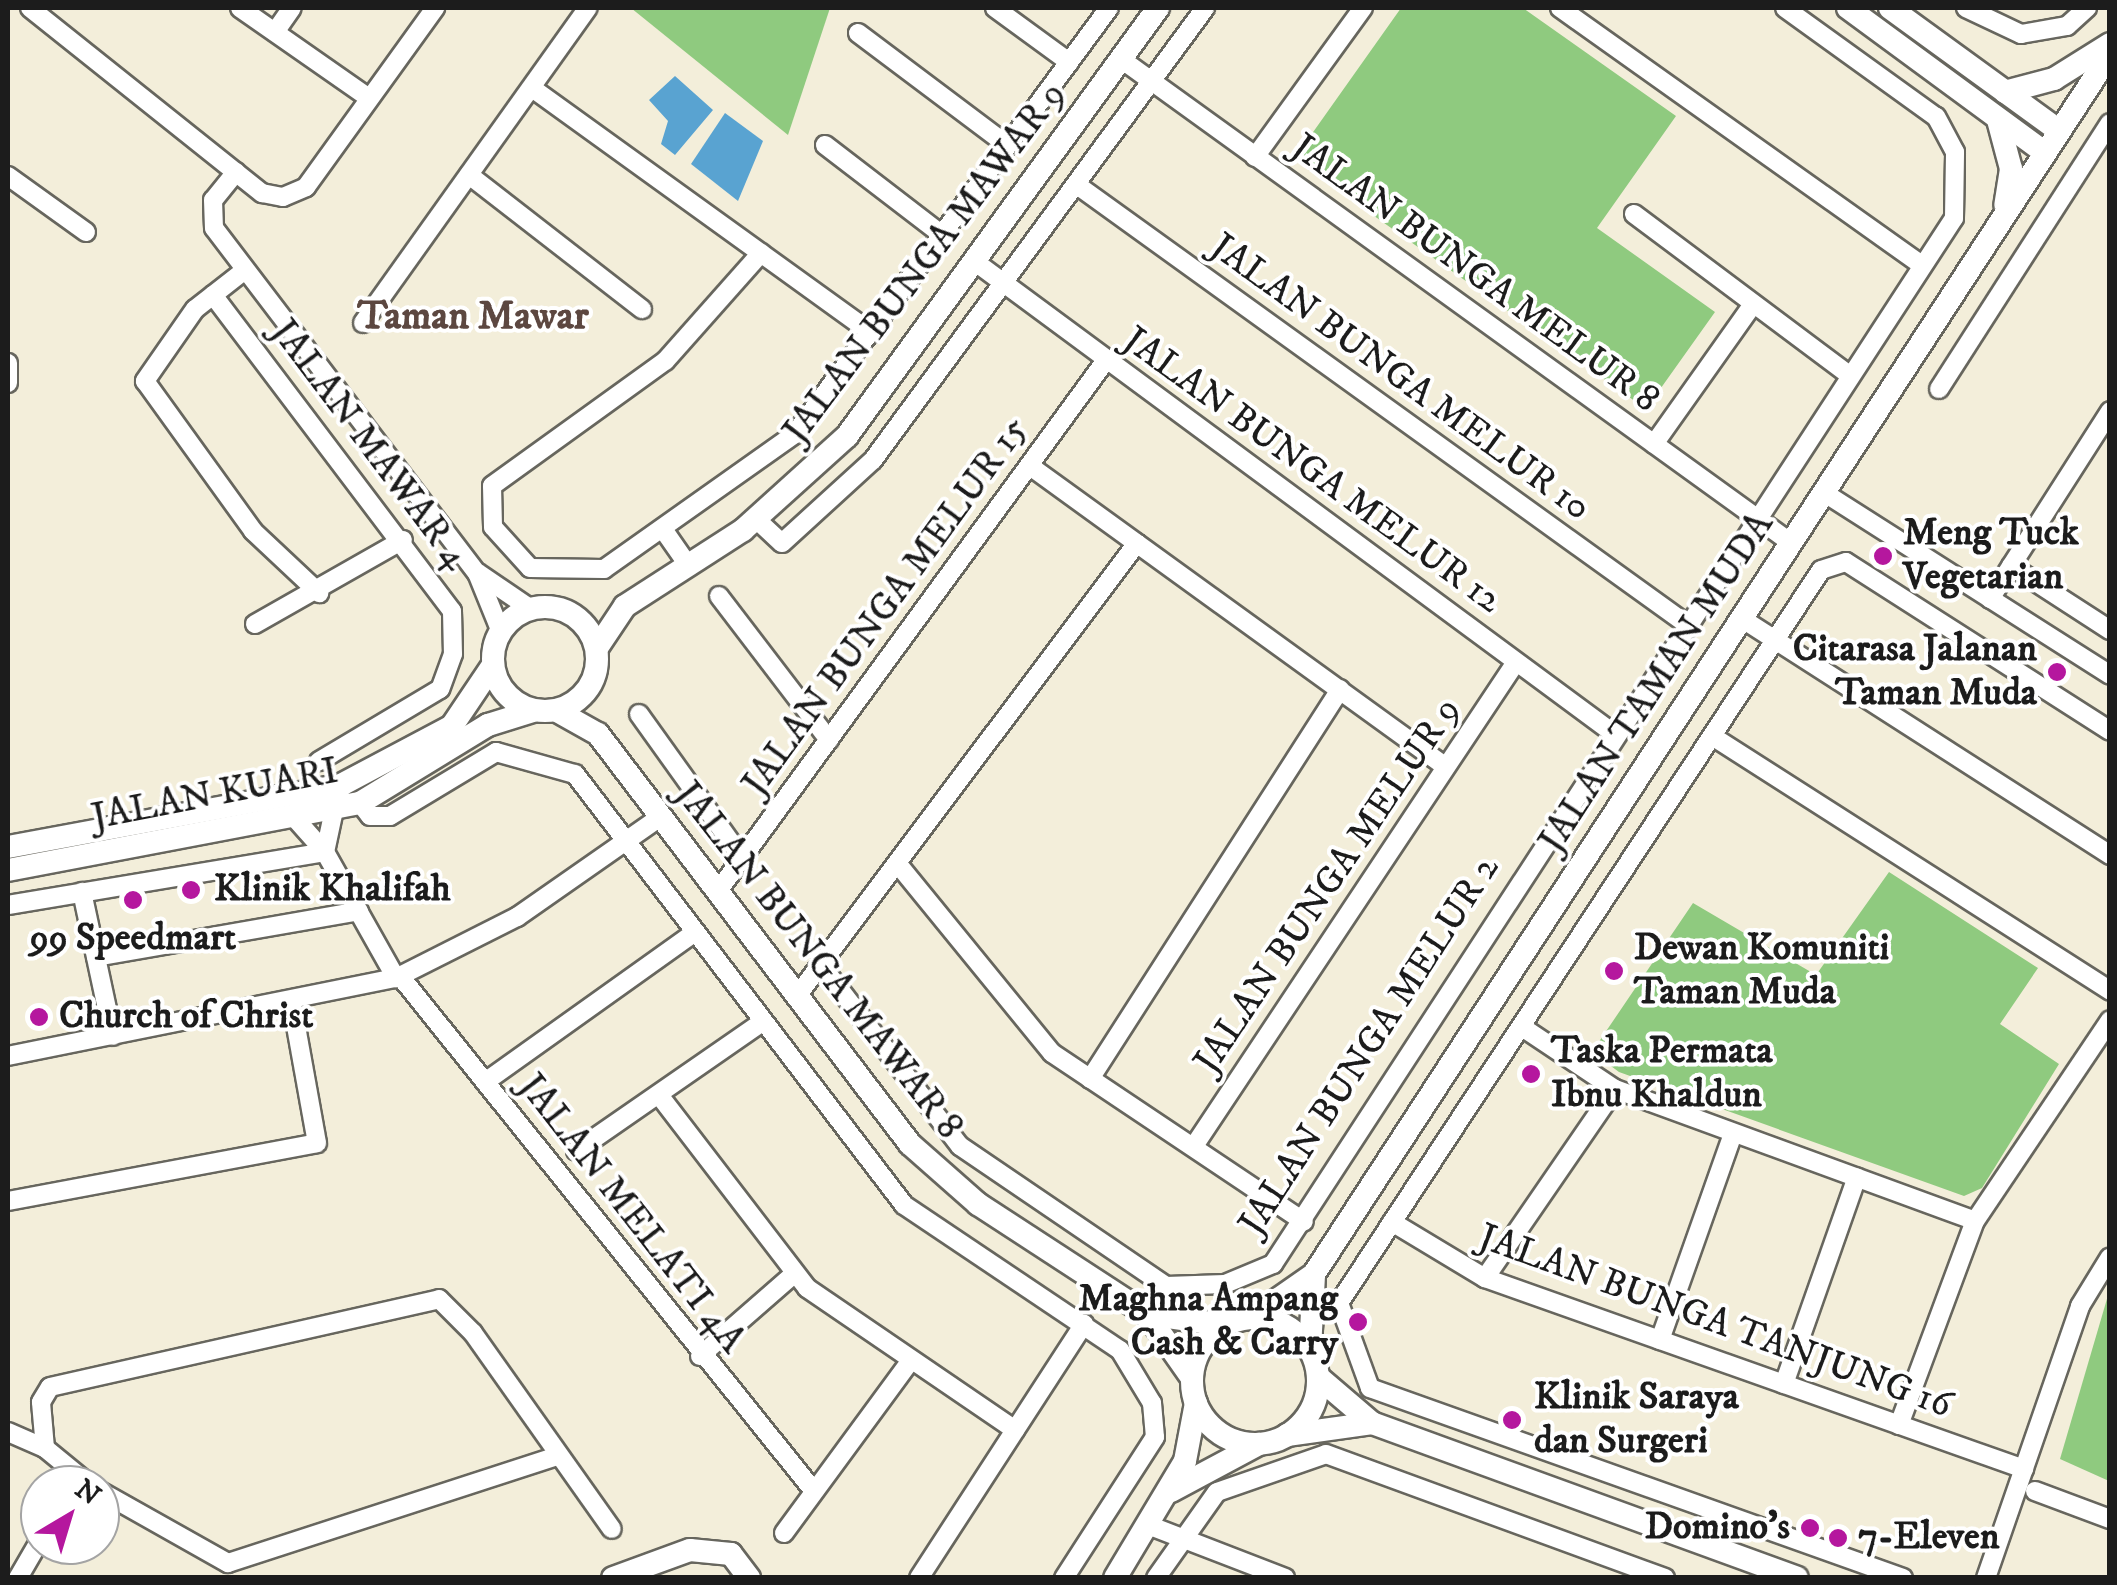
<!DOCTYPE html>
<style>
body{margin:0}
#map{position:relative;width:2117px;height:1585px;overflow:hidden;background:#f3eeda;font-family:"IM FELL DW Pica",serif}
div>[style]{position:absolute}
.green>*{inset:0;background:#8fca7f}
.water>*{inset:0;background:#59a3d1}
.roads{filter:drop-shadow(2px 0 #67665e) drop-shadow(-2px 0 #67665e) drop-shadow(0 2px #67665e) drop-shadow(0 -2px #67665e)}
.minor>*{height:18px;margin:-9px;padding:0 9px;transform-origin:9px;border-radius:9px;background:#fff}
.tertiary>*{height:22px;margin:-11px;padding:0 11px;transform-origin:11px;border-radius:11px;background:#fff}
.tertiary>.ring{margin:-11px;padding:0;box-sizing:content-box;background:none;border:22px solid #fff;border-radius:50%}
.dots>*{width:28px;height:28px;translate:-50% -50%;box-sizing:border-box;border:5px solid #fff;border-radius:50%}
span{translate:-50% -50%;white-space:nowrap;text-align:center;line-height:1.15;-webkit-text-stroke:8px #fff;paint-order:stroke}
.street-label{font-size:38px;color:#1c1c1c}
.poi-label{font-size:38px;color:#1c1c1c;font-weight:700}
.left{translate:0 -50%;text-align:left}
.right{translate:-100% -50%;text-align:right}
.neighbourhood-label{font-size:40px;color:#5c4740;font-weight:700}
.frame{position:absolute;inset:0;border:10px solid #1c1c1c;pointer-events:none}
.north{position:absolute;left:20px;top:1465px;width:100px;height:100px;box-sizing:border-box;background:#fff;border:2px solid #a4a4a4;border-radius:50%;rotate:38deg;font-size:28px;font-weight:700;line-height:40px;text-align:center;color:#1c1c1c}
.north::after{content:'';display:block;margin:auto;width:35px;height:45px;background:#b5179e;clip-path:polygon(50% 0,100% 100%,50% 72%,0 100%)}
</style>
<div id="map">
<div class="green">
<i style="clip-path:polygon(631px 8px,830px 8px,788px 135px)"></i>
<i style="clip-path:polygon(1401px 8px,1523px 8px,1676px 116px,1597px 228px,1715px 312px,1646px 409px,1294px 159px)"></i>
<i style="clip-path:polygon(1889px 872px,2038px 968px,2000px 1024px,2059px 1064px,1982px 1188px,1964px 1196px,1619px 1072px,1592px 1052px,1693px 903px,1816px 975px)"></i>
<i style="clip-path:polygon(2109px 1292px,2109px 1481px,2060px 1459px)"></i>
</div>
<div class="water">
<i style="clip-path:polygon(675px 76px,713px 110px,675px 155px,661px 144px,668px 121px,649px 100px)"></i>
<i style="clip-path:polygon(725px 113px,763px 141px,738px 201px,691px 164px)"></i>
</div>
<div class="roads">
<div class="minor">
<i style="left:30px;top:8px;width:297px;rotate:38.6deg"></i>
<i style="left:262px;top:193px;width:21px;rotate:11deg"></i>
<i style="left:283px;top:197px;width:25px;rotate:-23deg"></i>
<i style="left:306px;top:187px;width:221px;rotate:-54.2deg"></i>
<i style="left:240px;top:8px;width:157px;rotate:34.9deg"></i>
<i style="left:995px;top:8px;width:92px;rotate:36.1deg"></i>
<i style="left:1560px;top:8px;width:444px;rotate:35.4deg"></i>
<i style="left:1966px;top:8px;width:61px;rotate:25.3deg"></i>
<i style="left:2021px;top:34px;width:47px;rotate:-9.9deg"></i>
<i style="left:2067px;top:26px;width:27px;rotate:-42deg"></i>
<i style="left:275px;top:32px;width:29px;rotate:-55deg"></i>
<i style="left:858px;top:33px;width:186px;rotate:36.9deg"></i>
<i style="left:1121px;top:59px;width:825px;rotate:35.83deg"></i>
<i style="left:532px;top:88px;width:419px;rotate:35.8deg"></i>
<i style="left:825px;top:145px;width:146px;rotate:37.5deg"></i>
<i style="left:1255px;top:157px;width:184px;rotate:-54.1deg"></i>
<i style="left:236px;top:172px;width:36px;rotate:129deg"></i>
<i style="left:213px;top:200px;width:28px;rotate:88deg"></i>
<i style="left:214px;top:228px;width:434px;rotate:52.7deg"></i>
<i style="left:477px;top:573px;width:64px;rotate:67.9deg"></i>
<i style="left:469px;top:175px;width:219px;rotate:37.8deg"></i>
<i style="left:8px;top:176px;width:96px;rotate:35.7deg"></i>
<i style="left:1077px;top:185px;width:749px;rotate:35.77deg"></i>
<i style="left:1634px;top:214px;width:269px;rotate:36.8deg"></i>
<i style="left:761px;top:253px;width:144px;rotate:131.6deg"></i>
<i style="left:665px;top:361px;width:213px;rotate:144.2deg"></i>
<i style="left:492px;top:486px;width:41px;rotate:88.6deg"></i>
<i style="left:493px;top:527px;width:55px;rotate:47.9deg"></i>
<i style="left:530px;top:568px;width:74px;rotate:0.8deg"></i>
<i style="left:604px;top:569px;width:234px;rotate:-35.3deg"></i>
<i style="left:795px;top:434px;width:529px;rotate:-53.61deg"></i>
<i style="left:974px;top:261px;width:794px;rotate:36.45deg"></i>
<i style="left:245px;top:270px;width:63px;rotate:142deg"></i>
<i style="left:195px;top:309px;width:88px;rotate:124.8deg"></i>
<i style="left:145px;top:381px;width:185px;rotate:54.2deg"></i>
<i style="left:253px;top:531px;width:91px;rotate:43.2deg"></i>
<i style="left:213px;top:295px;width:396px;rotate:52.9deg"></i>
<i style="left:452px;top:611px;width:43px;rotate:88.7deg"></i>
<i style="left:453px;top:654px;width:37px;rotate:110deg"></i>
<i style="left:440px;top:689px;width:141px;rotate:149.2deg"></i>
<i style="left:363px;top:323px;width:387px;rotate:-54.5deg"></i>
<i style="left:8px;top:363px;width:20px;rotate:90deg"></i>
<i style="left:1939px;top:389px;width:316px;rotate:-57.3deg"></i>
<i style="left:1654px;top:444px;width:171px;rotate:-54.7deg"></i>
<i style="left:1030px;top:466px;width:513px;rotate:35.89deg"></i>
<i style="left:1823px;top:492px;width:340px;rotate:32.5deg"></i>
<i style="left:756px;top:519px;width:35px;rotate:43deg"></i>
<i style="left:782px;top:543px;width:123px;rotate:-42.4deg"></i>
<i style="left:873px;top:460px;width:561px;rotate:-53.7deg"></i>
<i style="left:665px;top:532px;width:40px;rotate:55.1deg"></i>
<i style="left:2011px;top:566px;width:118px;rotate:32.9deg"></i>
<i style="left:478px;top:573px;width:64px;rotate:34.2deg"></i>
<i style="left:719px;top:596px;width:181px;rotate:52.6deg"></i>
<i style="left:1990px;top:599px;width:223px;rotate:-57.4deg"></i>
<i style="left:1741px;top:618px;width:439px;rotate:32.7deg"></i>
<i style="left:255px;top:624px;width:170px;rotate:-29.6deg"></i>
<i style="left:639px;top:714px;width:177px;rotate:54.4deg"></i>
<i style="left:1712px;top:736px;width:473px;rotate:32.6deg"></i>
<i style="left:360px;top:803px;width:16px;rotate:52deg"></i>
<i style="left:370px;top:816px;width:20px"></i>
<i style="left:390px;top:816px;width:124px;rotate:-31.1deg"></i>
<i style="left:496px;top:752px;width:82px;rotate:15.6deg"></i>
<i style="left:575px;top:774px;width:542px;rotate:52.64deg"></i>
<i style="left:904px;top:1205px;width:260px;rotate:33.9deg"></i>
<i style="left:1120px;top:1350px;width:62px;rotate:58.9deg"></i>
<i style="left:1152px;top:1403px;width:34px;rotate:85deg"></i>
<i style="left:1155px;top:1437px;width:168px;rotate:122.8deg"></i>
<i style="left:293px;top:816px;width:48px;rotate:48.4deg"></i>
<i style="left:325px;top:852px;width:145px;rotate:60.6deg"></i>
<i style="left:325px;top:852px;width:43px;rotate:-77.9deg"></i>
<i style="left:897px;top:863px;width:245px;rotate:50.8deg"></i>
<i style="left:1052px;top:1053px;width:303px;rotate:33.8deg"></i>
<i style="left:718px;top:891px;width:658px;rotate:-53.84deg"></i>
<i style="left:82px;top:892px;width:147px;rotate:77.9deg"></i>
<i style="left:8px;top:905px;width:321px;rotate:-9.5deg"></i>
<i style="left:96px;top:957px;width:267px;rotate:-9.9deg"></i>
<i style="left:821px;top:965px;width:228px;rotate:52.5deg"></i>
<i style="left:960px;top:1146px;width:249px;rotate:34.2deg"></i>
<i style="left:1166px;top:1286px;width:59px;rotate:-1.9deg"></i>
<i style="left:1225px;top:1284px;width:52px;rotate:-22.6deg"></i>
<i style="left:1273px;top:1264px;width:1248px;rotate:-56.93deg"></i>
<i style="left:1954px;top:218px;width:66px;rotate:-89.1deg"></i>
<i style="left:1955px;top:152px;width:40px;rotate:-118deg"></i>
<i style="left:1936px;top:117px;width:186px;rotate:-144.2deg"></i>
<i style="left:400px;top:976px;width:659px;rotate:51.22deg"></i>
<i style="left:797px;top:996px;width:566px;rotate:-53.11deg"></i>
<i style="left:1522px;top:1027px;width:112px;rotate:33.7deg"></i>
<i style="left:1615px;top:1089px;width:383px;rotate:20.1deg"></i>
<i style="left:8px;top:1056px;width:396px;rotate:-11.4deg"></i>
<i style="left:396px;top:978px;width:136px;rotate:-26.8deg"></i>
<i style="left:517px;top:917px;width:177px;rotate:-34.9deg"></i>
<i style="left:1090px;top:1079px;width:463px;rotate:-57.3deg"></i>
<i style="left:485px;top:1082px;width:257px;rotate:-35.5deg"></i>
<i style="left:659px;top:1095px;width:243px;rotate:52.5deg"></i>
<i style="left:807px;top:1288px;width:252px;rotate:34.3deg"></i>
<i style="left:1194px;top:1146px;width:581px;rotate:-56.36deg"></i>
<i style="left:576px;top:1151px;width:225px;rotate:-34.7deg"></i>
<i style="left:8px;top:1201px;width:314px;rotate:-10.6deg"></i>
<i style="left:317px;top:1143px;width:141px;rotate:-100.2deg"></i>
<i style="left:1392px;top:1222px;width:109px;rotate:31.1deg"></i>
<i style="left:1485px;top:1278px;width:572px;rotate:19.51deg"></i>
<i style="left:1485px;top:1278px;width:229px;rotate:-55.5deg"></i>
<i style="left:1660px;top:1340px;width:219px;rotate:-70.5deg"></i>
<i style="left:700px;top:1356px;width:125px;rotate:-41.1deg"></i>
<i style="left:1784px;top:1384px;width:219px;rotate:-70.6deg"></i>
<i style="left:1899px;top:1425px;width:218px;rotate:-69.6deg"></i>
<i style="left:1975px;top:1221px;width:242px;rotate:-56.1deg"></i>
<i style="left:8px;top:1432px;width:40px;rotate:23.4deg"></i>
<i style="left:90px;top:1485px;width:58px;rotate:-140.6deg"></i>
<i style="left:45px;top:1448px;width:46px;rotate:-95deg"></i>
<i style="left:41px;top:1402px;width:17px;rotate:-59deg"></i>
<i style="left:50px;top:1387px;width:399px;rotate:-12.7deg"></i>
<i style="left:439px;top:1299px;width:48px;rotate:45deg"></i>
<i style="left:473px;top:1333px;width:240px;rotate:54.7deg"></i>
<i style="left:100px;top:1491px;width:147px;rotate:29.4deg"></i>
<i style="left:228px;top:1563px;width:347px;rotate:-18deg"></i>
<i style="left:2035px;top:1491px;width:80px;rotate:20.5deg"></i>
<i style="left:1148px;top:1525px;width:147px;rotate:21.1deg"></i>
<i style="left:784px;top:1533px;width:210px;rotate:-53.7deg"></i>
<i style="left:18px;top:1578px;width:44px;rotate:-59.9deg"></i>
<i style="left:919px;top:1578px;width:303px;rotate:-57deg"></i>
<i style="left:1156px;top:1578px;width:105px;rotate:-54.7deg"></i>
<i style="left:1217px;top:1492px;width:115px;rotate:-19.2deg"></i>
<i style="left:1326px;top:1454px;width:361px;rotate:20.1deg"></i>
<i style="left:1903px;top:1578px;width:566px;rotate:-160.38deg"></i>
<i style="left:1370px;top:1388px;width:90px;rotate:-110deg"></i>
<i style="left:1339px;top:1303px;width:877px;rotate:-56.67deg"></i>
<i style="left:1821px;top:570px;width:26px;rotate:-18deg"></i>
<i style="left:1846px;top:562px;width:313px;rotate:32.6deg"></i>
<i style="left:1986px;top:1578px;width:288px;rotate:-70.9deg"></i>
<i style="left:2080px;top:1306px;width:57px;rotate:-58.5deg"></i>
</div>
<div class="tertiary">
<i style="left:1848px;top:8px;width:243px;rotate:36.3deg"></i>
<i style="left:1890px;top:8px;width:208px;rotate:36deg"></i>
<i style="left:2005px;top:92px;width:51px;rotate:-14.9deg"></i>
<i style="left:2054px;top:79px;width:66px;rotate:-32deg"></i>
<i style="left:1998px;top:120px;width:51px;rotate:75.1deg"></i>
<i style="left:2011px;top:169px;width:36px;rotate:99deg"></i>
<i class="ring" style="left:493px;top:607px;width:82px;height:82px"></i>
<i style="left:597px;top:648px;width:50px;rotate:-56.3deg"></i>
<i style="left:625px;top:606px;width:140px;rotate:-32.8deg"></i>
<i style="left:743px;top:530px;width:140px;rotate:-42.1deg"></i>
<i style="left:847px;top:436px;width:529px;rotate:-54deg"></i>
<i style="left:557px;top:711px;width:47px;rotate:29.3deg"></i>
<i style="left:598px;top:734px;width:515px;rotate:52.73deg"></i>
<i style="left:910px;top:1144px;width:91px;rotate:41.4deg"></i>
<i style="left:978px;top:1204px;width:202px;rotate:33.1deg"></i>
<i style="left:1147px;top:1314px;width:78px;rotate:54.9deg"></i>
<i style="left:8px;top:847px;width:339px;rotate:-10.5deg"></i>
<i style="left:341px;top:785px;width:126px;rotate:-28deg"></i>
<i style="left:452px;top:726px;width:73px;rotate:-56.1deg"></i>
<i style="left:8px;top:870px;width:358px;rotate:-10.8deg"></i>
<i style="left:360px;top:803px;width:150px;rotate:-31.4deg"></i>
<i style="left:488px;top:725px;width:47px;rotate:-17.3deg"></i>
<i style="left:1147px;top:1314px;width:78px;rotate:8.1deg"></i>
<i style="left:1251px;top:1318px;width:77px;rotate:-34.9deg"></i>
<i class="ring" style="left:1192px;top:1318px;width:104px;height:104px"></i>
<i style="left:1310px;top:1349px;width:75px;rotate:-86.9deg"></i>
<i style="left:1314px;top:1274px;width:1457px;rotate:-56.88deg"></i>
<i style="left:1318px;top:1377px;width:71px;rotate:40.4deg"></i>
<i style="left:1372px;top:1423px;width:452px;rotate:20deg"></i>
<i style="left:1287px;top:1435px;width:86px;rotate:-8deg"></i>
<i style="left:1171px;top:1491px;width:100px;rotate:-28.1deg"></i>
<i style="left:613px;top:1578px;width:82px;rotate:-20deg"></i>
<i style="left:690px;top:1550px;width:41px;rotate:5.6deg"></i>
<i style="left:731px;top:1554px;width:30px;rotate:53deg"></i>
<i style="left:1115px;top:1578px;width:136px;rotate:-59.1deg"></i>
<i style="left:1185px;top:1461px;width:59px;rotate:-79.3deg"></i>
</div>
</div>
<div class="dots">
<i style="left:1883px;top:556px;background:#b5179e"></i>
<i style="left:2057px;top:672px;background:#b5179e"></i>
<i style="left:191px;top:890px;background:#b5179e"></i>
<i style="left:133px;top:900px;background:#b5179e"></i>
<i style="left:1614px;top:971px;background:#b5179e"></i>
<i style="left:39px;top:1017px;background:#b5179e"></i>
<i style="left:1531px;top:1074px;background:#b5179e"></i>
<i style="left:1358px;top:1322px;background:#b5179e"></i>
<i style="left:1512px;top:1420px;background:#b5179e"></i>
<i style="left:1810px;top:1528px;background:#b5179e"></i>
<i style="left:1838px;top:1538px;background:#b5179e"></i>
</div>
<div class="street-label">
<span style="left:925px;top:263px;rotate:-53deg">JALAN BUNGA MAWAR 9</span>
<span style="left:1475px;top:274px;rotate:36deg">JALAN BUNGA MELUR 8</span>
<span style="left:1400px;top:378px;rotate:36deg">JALAN BUNGA MELUR 10</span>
<span style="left:369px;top:445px;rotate:53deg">JALAN MAWAR 4</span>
<span style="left:1312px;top:471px;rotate:36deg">JALAN BUNGA MELUR 12</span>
<span style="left:886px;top:607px;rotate:-54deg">JALAN BUNGA MELUR 15</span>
<span style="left:1657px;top:683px;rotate:-57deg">JALAN TAMAN MUDA</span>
<span style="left:215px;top:795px;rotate:-11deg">JALAN KUARI</span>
<span style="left:1328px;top:886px;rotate:-56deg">JALAN BUNGA MELUR 9</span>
<span style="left:818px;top:961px;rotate:52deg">JALAN BUNGA MAWAR 8</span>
<span style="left:1370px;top:1046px;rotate:-57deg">JALAN BUNGA MELUR 2</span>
<span style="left:631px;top:1214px;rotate:52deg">JALAN MELATI 4A</span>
<span style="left:1715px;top:1322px;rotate:20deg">JALAN BUNGA TANJUNG 16</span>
</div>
<div class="poi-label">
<span class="left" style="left:1903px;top:556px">Meng Tuck<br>Vegetarian</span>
<span class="right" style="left:2037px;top:672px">Citarasa Jalanan<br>Taman Muda</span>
<span class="left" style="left:214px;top:890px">Klinik Khalifah</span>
<span style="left:133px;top:939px">99 Speedmart</span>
<span class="left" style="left:1634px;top:971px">Dewan Komuniti<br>Taman Muda</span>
<span class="left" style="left:59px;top:1017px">Church of Christ</span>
<span class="left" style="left:1551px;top:1074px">Taska Permata<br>Ibnu Khaldun</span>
<span class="right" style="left:1338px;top:1322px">Maghna Ampang<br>Cash &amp; Carry</span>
<span class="left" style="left:1534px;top:1420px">Klinik Saraya<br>dan Surgeri</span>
<span class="right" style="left:1790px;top:1528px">Domino's</span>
<span class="left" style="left:1858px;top:1538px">7-Eleven</span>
</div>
<div class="neighbourhood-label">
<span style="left:473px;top:317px">Taman Mawar</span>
</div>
<div class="frame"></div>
<div class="north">N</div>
</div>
